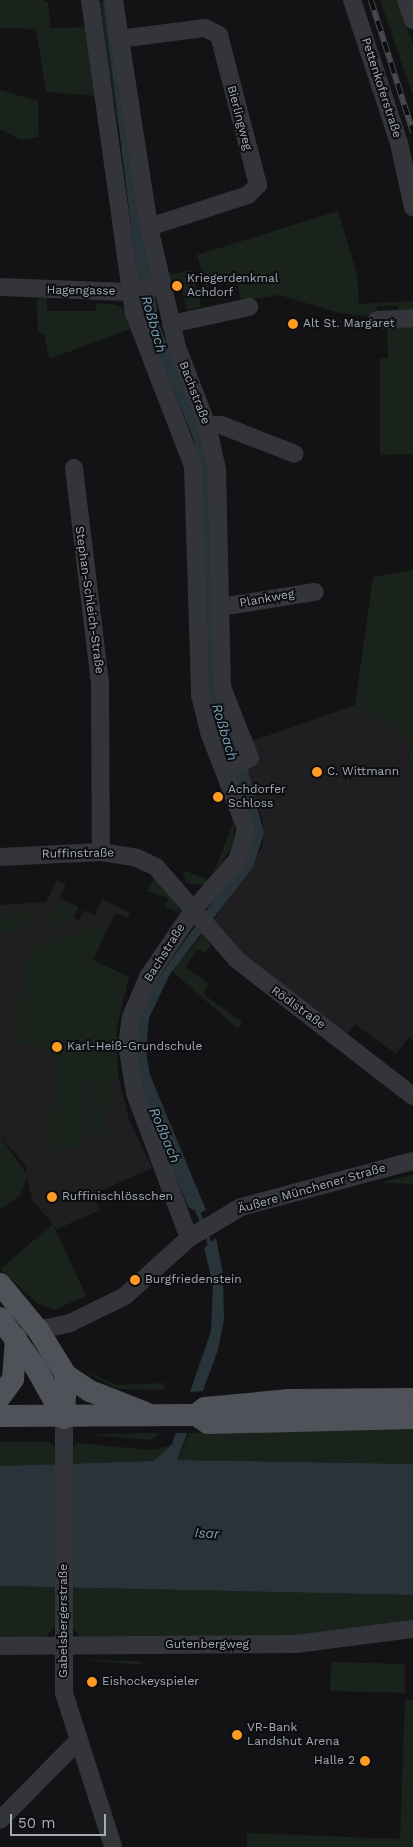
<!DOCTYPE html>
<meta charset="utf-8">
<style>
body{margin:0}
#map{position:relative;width:413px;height:1847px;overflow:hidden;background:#131315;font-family:"Work Sans",sans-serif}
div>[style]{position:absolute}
.built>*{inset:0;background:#1f1f22}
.green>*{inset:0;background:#1a231b}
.water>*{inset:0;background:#283439}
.pier>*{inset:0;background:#131315}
.stream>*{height:4px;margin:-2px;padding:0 2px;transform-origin:2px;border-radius:2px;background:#283439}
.minor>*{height:18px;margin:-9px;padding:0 9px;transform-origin:9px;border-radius:9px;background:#33353a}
.major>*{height:22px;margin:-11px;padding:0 11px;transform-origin:11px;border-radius:11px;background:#4f5259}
.rail>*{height:5.5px;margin-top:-2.75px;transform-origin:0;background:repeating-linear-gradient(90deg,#0e0e10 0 11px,#46494f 0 22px);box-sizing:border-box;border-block:1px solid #46494f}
.dots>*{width:14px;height:14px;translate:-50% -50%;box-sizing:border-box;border:2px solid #0e0e10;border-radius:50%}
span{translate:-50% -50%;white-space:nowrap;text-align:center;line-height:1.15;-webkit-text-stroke:4px #0e0e10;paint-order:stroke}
.street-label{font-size:12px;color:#a3abb7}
.poi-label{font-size:12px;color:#a3abb7}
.left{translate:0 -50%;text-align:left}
.right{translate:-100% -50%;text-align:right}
.water-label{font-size:14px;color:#769fb6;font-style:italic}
.scale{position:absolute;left:10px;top:1814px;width:96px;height:22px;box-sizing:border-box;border:2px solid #a3abb7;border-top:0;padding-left:6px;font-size:15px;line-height:18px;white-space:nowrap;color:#a3abb7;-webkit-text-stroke:4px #0e0e10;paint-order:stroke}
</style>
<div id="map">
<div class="built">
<i style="clip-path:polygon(355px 705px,405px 734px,413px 787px,413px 1042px,409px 1037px,396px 1054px,355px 1024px,346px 1036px,255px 968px,213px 921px,263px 847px,263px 822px,246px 767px,250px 742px)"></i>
<i style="clip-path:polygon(57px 880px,66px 884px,60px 898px,78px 907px,73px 917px,79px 920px,84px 910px,95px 915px,102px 899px,130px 913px,128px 918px,115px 913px,93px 960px,129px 977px,114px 1039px,118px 1076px,129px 1119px,152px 1168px,93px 1194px,100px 1210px,57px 1229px,32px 1200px,25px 1165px,0 1136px,0 905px,46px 902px)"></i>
</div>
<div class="green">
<i style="clip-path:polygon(0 0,42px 0,48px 2px,51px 28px,86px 27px,95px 96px,46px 92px,36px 29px,0 28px)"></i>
<i style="clip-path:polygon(96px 0,104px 3px,119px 133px,108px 68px)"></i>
<i style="clip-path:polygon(380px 0,397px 0,413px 45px,413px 96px)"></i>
<i style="clip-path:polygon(0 90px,38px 101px,39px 137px,21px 140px,0 129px)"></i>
<i style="clip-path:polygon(338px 211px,357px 274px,359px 304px,413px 301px,413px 312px,399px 313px,398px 306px,377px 306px,376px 317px,339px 313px,279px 295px,241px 301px,237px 282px,226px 285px,225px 279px,206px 288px,197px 255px)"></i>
<i style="clip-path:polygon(191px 270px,201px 306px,187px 310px,179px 279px,166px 282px,164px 276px)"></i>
<i style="clip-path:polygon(37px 298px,47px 298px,47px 311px,96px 311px,96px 303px,116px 305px,124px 308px,130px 329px,49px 359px,44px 333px,38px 333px)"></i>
<i style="clip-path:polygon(413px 323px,413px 454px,380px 455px,380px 359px,388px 358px,387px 329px)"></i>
<i style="clip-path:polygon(413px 570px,413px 787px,405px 734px,355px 705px,373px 577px)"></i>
<i style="clip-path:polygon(236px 816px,232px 847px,212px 876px)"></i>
<i style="clip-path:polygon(183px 870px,208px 880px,206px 885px,186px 883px)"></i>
<i style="clip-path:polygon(155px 878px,179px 905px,179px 913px,165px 906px,169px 898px,147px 891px)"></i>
<i style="clip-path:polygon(60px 898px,78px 907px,73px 918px,46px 928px)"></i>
<i style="clip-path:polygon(46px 902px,3px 906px,3px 915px,38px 913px,21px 931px,0 931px,0 905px)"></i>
<i style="clip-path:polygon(110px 923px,93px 960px,129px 977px,116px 1019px,118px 1076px,109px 1081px,107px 1135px,93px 1134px,95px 1080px,91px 1079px,82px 1148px,58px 1150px,50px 1145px,49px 1134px,58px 1059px,42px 1046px,20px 1044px,17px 1034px,23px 964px,36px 944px)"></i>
<i style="clip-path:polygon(203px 935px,211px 946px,205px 953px,198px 949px,185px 967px,209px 984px,203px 994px,242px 1022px,238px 1029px,172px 971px)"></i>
<i style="clip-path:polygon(0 1136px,28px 1176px,20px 1195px,0 1210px)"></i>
<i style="clip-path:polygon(413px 1175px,413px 1184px,385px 1183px,385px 1181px)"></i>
<i style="clip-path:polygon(53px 1224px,86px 1296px,54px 1310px,37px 1303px,0 1269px)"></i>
<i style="clip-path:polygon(80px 1369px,117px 1385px,165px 1383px,164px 1390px,117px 1389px)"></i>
<i style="clip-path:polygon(413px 1425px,413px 1464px,177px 1460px,189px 1433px)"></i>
<i style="clip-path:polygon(159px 1433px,151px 1440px,91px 1435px,110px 1434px)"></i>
<i style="clip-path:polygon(0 1442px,49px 1442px,58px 1450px,71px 1450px,77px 1443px,151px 1450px,170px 1446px,154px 1461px,0 1466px)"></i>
<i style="clip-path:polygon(0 1586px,413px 1595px,413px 1623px,300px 1638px,81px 1638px,71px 1626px,55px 1626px,45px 1638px,0 1639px)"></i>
<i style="clip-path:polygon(83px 1660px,141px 1661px,140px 1665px)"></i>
<i style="clip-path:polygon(331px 1662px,405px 1664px,405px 1693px,330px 1691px)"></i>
<i style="clip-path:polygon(405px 1700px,413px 1700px,413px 1847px,247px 1847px,247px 1833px,400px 1839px)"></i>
</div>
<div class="water">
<i style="clip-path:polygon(103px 0,107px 0,131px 133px,159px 324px,208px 444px,216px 645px,264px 833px,253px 867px,170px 974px,149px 1018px,146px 1051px,150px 1075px,206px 1210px,200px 1213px,188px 1207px,143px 1095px,135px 1039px,144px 998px,226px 883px,252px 822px,209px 706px,200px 466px,193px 438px,142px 313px)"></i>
<i style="clip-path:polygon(216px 1238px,223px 1274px,224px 1320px,218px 1350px,177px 1460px,413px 1464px,413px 1595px,0 1586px,0 1466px,154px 1461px,172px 1444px,211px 1331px,213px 1284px,204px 1248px)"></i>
</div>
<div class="pier">
<i style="clip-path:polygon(204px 1391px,191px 1433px,174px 1433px,187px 1392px)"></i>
</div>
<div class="stream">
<i style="left:197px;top:1210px;width:15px;rotate:67deg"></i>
<i style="left:206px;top:1233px;width:16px;rotate:72deg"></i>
</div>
<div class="minor">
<i style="left:90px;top:0;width:316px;rotate:82deg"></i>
<i style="left:134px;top:313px;width:164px;rotate:68.9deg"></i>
<i style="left:193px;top:466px;width:229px;rotate:88.2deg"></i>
<i style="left:200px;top:695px;width:38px;rotate:76deg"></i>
<i style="left:209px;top:732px;width:104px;rotate:69.1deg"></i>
<i style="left:246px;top:829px;width:31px;rotate:105deg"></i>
<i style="left:238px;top:859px;width:67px;rotate:131.3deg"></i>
<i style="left:194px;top:909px;width:82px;rotate:124.1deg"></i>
<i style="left:148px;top:977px;width:43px;rotate:113deg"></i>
<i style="left:131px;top:1017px;width:27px;rotate:98deg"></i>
<i style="left:127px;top:1044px;width:50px;rotate:80.7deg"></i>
<i style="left:135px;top:1093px;width:155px;rotate:69.6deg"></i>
<i style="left:114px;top:0;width:230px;rotate:81.2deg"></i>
<i style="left:149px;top:227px;width:123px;rotate:76.9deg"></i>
<i style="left:177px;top:347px;width:84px;rotate:69deg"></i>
<i style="left:207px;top:425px;width:45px;rotate:77.2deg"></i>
<i style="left:217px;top:469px;width:218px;rotate:88.7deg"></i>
<i style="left:222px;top:687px;width:76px;rotate:68.5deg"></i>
<i style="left:250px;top:758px;width:26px;rotate:155deg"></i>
<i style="left:352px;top:0;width:151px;rotate:71.8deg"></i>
<i style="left:399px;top:143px;width:66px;rotate:77.7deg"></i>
<i style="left:406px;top:0;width:21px;rotate:71deg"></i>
<i style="left:119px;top:39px;width:87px;rotate:-7.3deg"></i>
<i style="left:205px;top:28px;width:16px;rotate:27deg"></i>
<i style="left:219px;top:35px;width:155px;rotate:75.4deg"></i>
<i style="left:258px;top:185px;width:14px;rotate:135deg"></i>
<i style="left:248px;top:195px;width:104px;rotate:162.1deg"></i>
<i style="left:0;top:287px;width:129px;rotate:2.2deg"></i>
<i style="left:129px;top:292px;width:33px;rotate:-9deg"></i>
<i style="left:377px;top:320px;width:36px;rotate:-3deg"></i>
<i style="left:171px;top:324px;width:80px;rotate:-12.3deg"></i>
<i style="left:207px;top:425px;width:14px"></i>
<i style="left:221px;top:425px;width:79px;rotate:21.4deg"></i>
<i style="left:74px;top:468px;width:217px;rotate:83.1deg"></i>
<i style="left:100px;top:683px;width:169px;rotate:89.7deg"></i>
<i style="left:220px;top:607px;width:96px;rotate:-9deg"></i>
<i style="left:0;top:857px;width:101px;rotate:-2.8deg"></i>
<i style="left:101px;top:852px;width:36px;rotate:9deg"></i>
<i style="left:137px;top:858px;width:21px;rotate:25deg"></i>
<i style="left:156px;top:867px;width:123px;rotate:48.9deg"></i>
<i style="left:237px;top:960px;width:222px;rotate:37.7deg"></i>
<i style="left:38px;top:1330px;width:33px;rotate:-12deg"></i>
<i style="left:70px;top:1323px;width:61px;rotate:-26.1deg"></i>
<i style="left:125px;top:1296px;width:86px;rotate:-42.2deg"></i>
<i style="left:189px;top:1238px;width:61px;rotate:-30.8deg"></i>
<i style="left:241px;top:1207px;width:178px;rotate:-15deg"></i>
<i style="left:64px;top:1418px;width:275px;rotate:90deg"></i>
<i style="left:64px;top:1693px;width:162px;rotate:72.3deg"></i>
<i style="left:0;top:1646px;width:296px;rotate:-0.4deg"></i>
<i style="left:296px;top:1644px;width:118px;rotate:-7.3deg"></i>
<i style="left:0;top:1820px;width:110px;rotate:-45.4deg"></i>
</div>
<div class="major">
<i style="left:0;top:1284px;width:60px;rotate:50.4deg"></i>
<i style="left:38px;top:1330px;width:53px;rotate:58.1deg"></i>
<i style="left:66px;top:1375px;width:43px;rotate:92.7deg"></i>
<i style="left:0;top:1318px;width:62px;rotate:54.2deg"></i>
<i style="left:36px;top:1368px;width:57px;rotate:60.8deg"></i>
<i style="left:66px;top:1375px;width:29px;rotate:34deg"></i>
<i style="left:90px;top:1391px;width:60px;rotate:21.4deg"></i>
<i style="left:0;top:1397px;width:22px;rotate:-54deg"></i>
<i style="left:13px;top:1379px;width:41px;rotate:-85.8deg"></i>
<i style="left:196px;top:1415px;width:11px;rotate:-38deg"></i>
<i style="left:205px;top:1408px;width:85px;rotate:-5.4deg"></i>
<i style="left:290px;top:1400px;width:123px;rotate:-0.5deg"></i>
<i style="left:0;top:1416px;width:196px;rotate:-0.3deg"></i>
<i style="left:196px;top:1415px;width:14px;rotate:34deg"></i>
<i style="left:208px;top:1423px;width:205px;rotate:-1.4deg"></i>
</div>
<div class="rail">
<i style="left:371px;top:0;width:139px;rotate:72.3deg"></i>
</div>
<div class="dots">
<i style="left:177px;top:286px;background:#ff9b20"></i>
<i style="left:293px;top:324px;background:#ff9b20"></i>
<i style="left:317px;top:772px;background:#ff9b20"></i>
<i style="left:218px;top:797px;background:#ff9b20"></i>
<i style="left:57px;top:1047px;background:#ff9b20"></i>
<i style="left:52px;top:1197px;background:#ff9b20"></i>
<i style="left:135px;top:1280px;background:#ff9b20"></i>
<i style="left:92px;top:1682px;background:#ff9b20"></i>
<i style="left:237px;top:1735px;background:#ff9b20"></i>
<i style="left:365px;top:1761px;background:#ff9b20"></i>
</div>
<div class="street-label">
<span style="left:381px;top:88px;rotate:72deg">Pettenkoferstraße</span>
<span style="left:239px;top:118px;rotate:75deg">Bierlingweg</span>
<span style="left:81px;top:291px;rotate:1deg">Hagengasse</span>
<span style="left:194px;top:393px;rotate:69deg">Bachstraße</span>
<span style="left:267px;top:599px;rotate:-10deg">Plankweg</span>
<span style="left:89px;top:600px;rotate:82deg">Stephan-Schleich-Straße</span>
<span style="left:78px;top:854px;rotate:-1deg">Ruffinstraße</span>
<span style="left:165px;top:953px;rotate:-58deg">Bachstraße</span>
<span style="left:298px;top:1008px;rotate:36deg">Rödlstraße</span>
<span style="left:312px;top:1189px;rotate:-16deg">Äußere Münchener Straße</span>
<span style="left:64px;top:1621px;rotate:-90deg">Gabelsbergerstraße</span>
<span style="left:207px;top:1645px">Gutenbergweg</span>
</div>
<div class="poi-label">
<span class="left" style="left:187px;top:286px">Kriegerdenkmal<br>Achdorf</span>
<span class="left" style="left:303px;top:324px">Alt St. Margaret</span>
<span class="left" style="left:327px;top:772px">C. Wittmann</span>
<span class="left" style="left:228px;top:797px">Achdorfer<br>Schloss</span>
<span class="left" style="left:67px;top:1047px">Karl-Heiß-Grundschule</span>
<span class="left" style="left:62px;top:1197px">Ruffinischlösschen</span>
<span class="left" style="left:145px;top:1280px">Burgfriedenstein</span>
<span class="left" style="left:102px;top:1682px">Eishockeyspieler</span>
<span class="left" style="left:247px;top:1735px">VR-Bank<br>Landshut Arena</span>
<span class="right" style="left:355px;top:1761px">Halle 2</span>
</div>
<div class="water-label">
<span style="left:154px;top:324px;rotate:74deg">Roßbach</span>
<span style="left:225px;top:732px;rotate:73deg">Roßbach</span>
<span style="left:165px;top:1135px;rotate:67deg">Roßbach</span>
<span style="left:207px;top:1533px;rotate:3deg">Isar</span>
</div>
<div class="scale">50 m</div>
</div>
